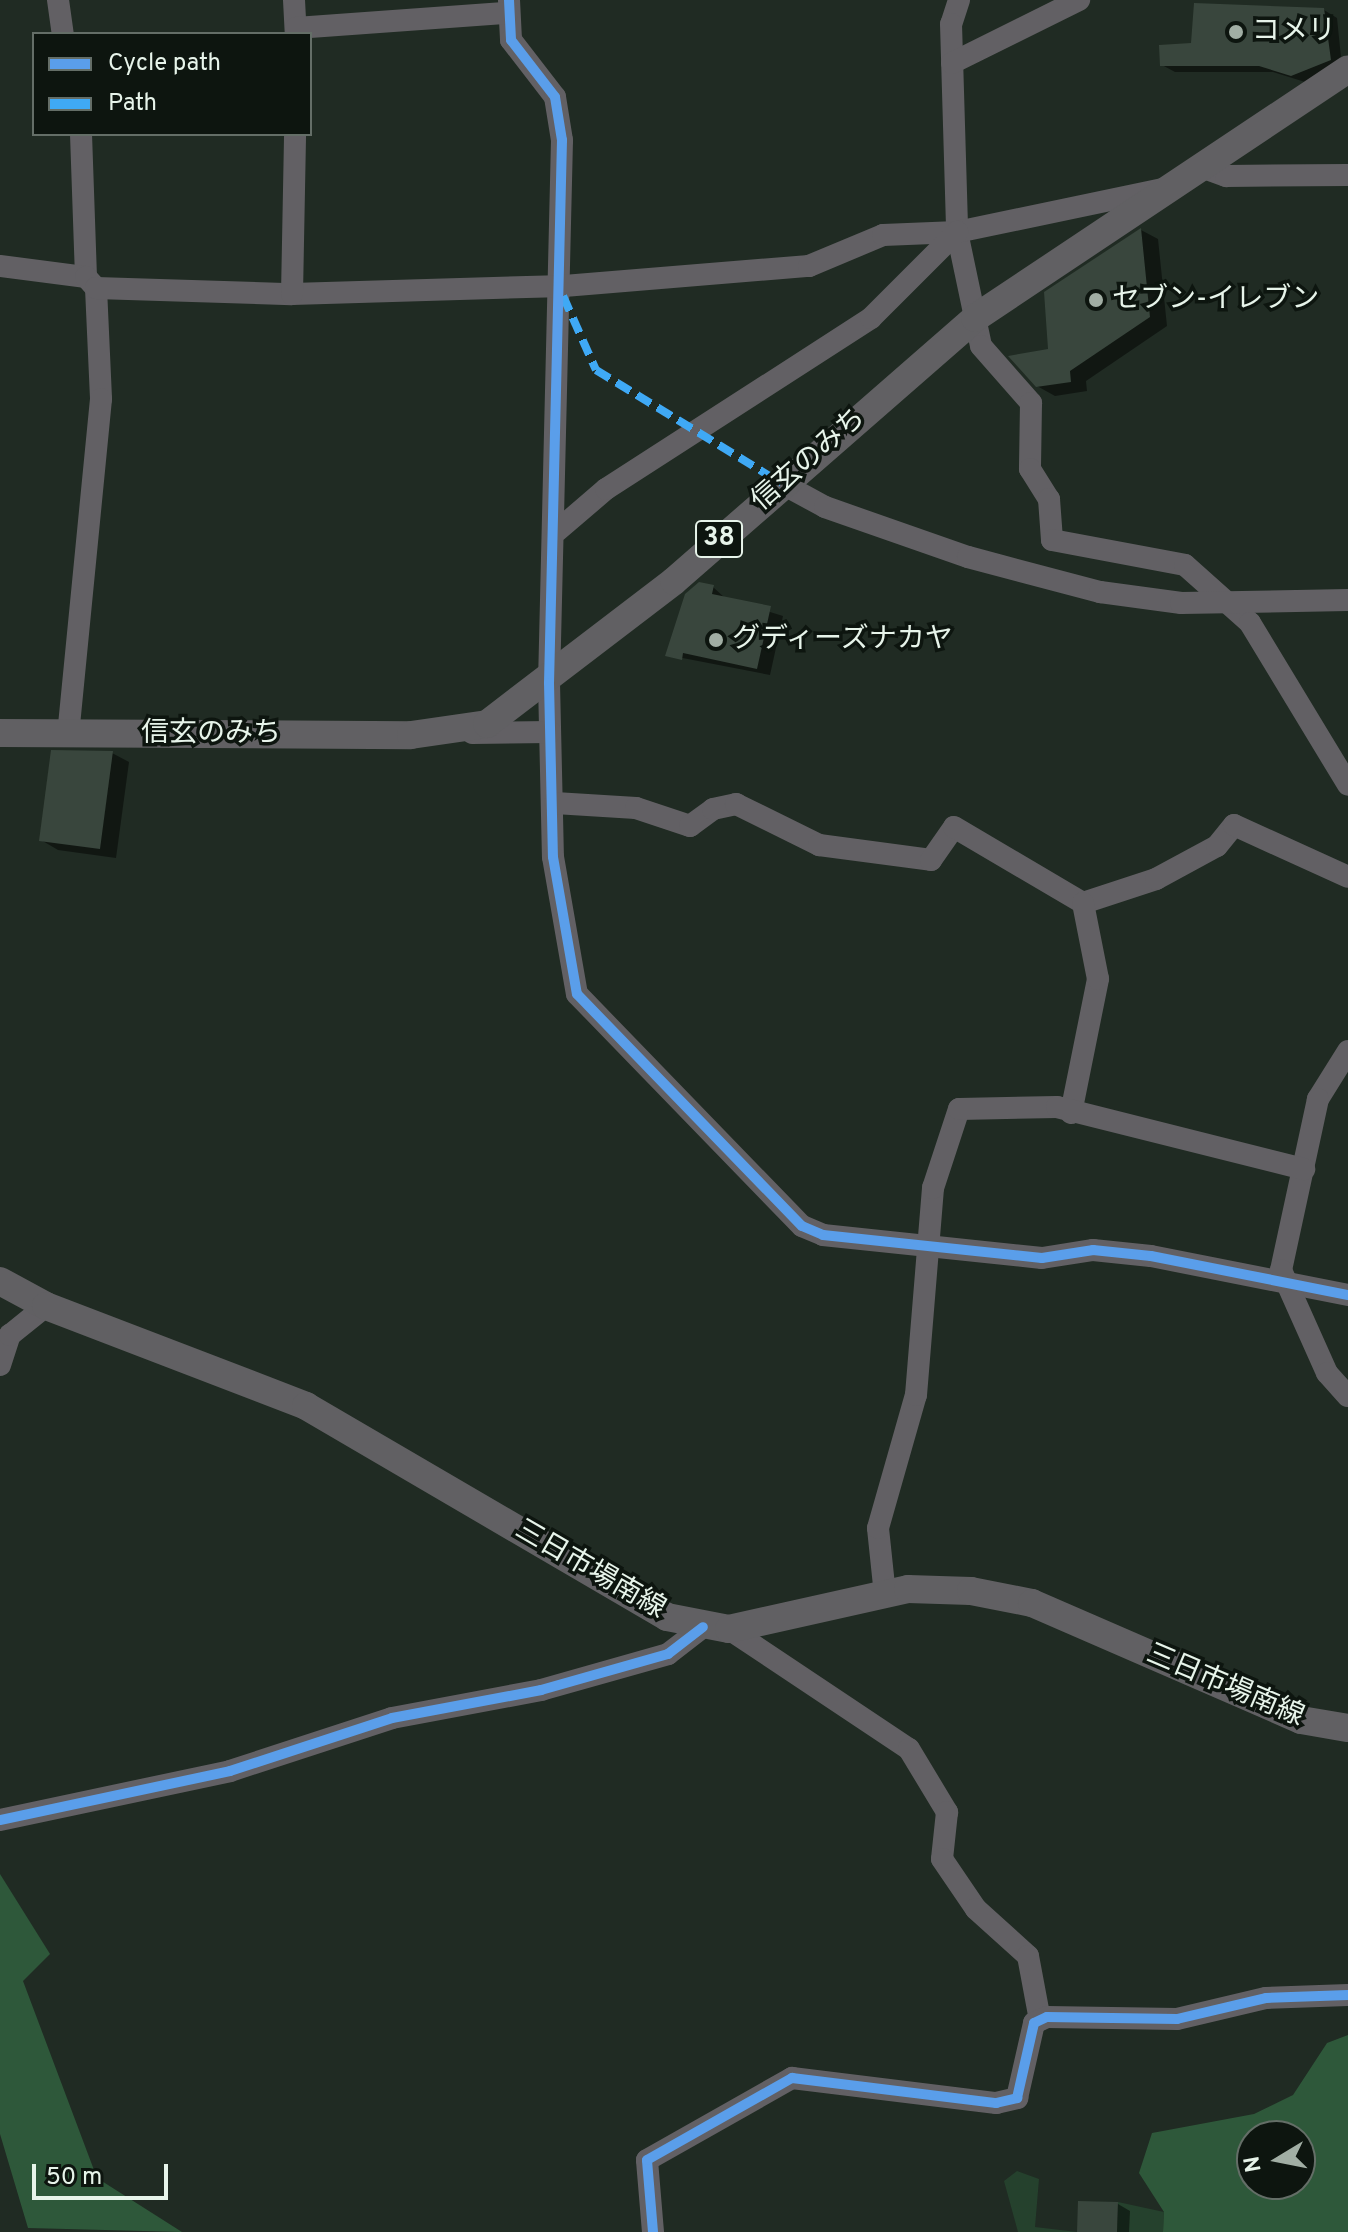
<!DOCTYPE html>
<meta charset="utf-8">
<style>
body{margin:0}
#map{position:relative;width:1348px;height:2232px;overflow:hidden;background:#202b23;font-family:Overpass,"Noto Sans JP",sans-serif}
div>[style]{position:absolute}
.green>*{inset:0;background:#25412d}
.forest>*{inset:0;background:#2e583a}
.shadow>*{inset:0;background:#0007}
.building>*{inset:0;background:#39463d}
.minor>*{height:22px;margin:-11px;padding:0 11px;transform-origin:11px;border-radius:11px;background:#626064}
.major>*{height:28px;margin:-14px;padding:0 14px;transform-origin:14px;border-radius:14px;background:#616063}
.quiet>*{height:8px;margin-top:-4px;transform-origin:0;background:repeating-linear-gradient(90deg,#3fa9f5 0 16px,transparent 0 24px)}
.cycleway>*{height:10px;margin:-5px;padding:0 5px;transform-origin:5px;border-radius:5px;background:#5a9eea}
.dots>*{width:22px;height:22px;translate:-50% -50%;box-sizing:border-box;border:4px solid #0d150f;border-radius:50%}
span{translate:-50% -50%;white-space:nowrap;text-align:center;line-height:1.15;-webkit-text-stroke:7px #0d150f;paint-order:stroke}
.shield-label span{padding:2px 6px;background:#0d150f;border:2px solid;border-radius:6px;-webkit-text-stroke-width:0}
.shield-label{font-size:26px;color:#e7f4ea;font-weight:700}
.poi-label{font-size:28px;color:#e7f4ea}
.left{translate:0 -50%;text-align:left}
.street-label{font-size:28px;color:#e7f4ea}
.legend{position:absolute;left:32px;top:32px;width:280px;height:104px;box-sizing:border-box;background:#0d150f;border:2px solid #646e67;margin:0;padding:10px 14px;list-style:none;font-size:24px;color:#e7f4ea}
.legend li{display:flex;align-items:center;gap:16px;height:40px}
.legend b{width:40px;border:2px solid #646e67}
.north{position:absolute;left:1236px;top:2120px;width:80px;height:80px;box-sizing:border-box;background:#0d150f;border:2px solid #646e67;border-radius:50%;rotate:260deg;font-size:22px;font-weight:700;line-height:32px;text-align:center;color:#e7f4ea}
.north::after{content:'';display:block;margin:auto;width:28px;height:36px;background:#a1aea4;clip-path:polygon(50% 0,100% 100%,50% 72%,0 100%)}
.scale{position:absolute;left:32px;top:2164px;width:136px;height:36px;box-sizing:border-box;border:4px solid #e7f4ea;border-top:0;padding-left:10px;font-size:24px;line-height:28px;white-space:nowrap;color:#e7f4ea;-webkit-text-stroke:6px #0d150f;paint-order:stroke}
</style>
<div id="map">
<div class="green">
<i style="clip-path:polygon(1017px 2171px,1039px 2179px,1035px 2227px,1077px 2232px,1018px 2232px,1004px 2181px)"></i>
<i style="clip-path:polygon(1118px 2202px,1164px 2212px,1163px 2232px,1117px 2232px)"></i>
</div>
<div class="forest">
<i style="clip-path:polygon(0 1874px,50px 1954px,23px 1981px,97px 2178px,182px 2232px,28px 2228px,0 2134px)"></i>
<i style="clip-path:polygon(evenodd,1348px 2035px,1348px 2232px,1163px 2232px,1164px 2212px,1139px 2173px,1152px 2133px,1254px 2114px,1293px 2095px,1327px 2043px,1348px 2035px,1252px 2136px,1300px 2136px,1300px 2184px,1252px 2184px,1252px 2136px)"></i>
</div>
<div class="shadow">
<i style="clip-path:polygon(1324px 10px,1337px 18px,1342px 67px,1305px 82px,1273px 72px,1175px 72px,1162px 65px,1193px 45px)"></i>
<i style="clip-path:polygon(1141px 230px,1158px 239px,1167px 326px,1086px 381px,1087px 391px,1055px 396px,1037px 386px,1050px 350px,1046px 293px)"></i>
<i style="clip-path:polygon(713px 587px,725px 598px,783px 616px,770px 675px,667px 655px)"></i>
<i style="clip-path:polygon(112px 753px,129px 762px,116px 858px,58px 850px,41px 840px)"></i>
<i style="clip-path:polygon(1118px 2204px,1130px 2211px,1129px 2232px,1079px 2232px)"></i>
</div>
<div class="building">
<i style="clip-path:polygon(1194px 3px,1324px 8px,1331px 60px,1291px 76px,1259px 66px,1160px 66px,1159px 45px,1191px 43px)"></i>
<i style="clip-path:polygon(1141px 228px,1150px 317px,1070px 371px,1071px 382px,1036px 387px,1008px 356px,1048px 349px,1044px 292px)"></i>
<i style="clip-path:polygon(699px 582px,714px 585px,712px 594px,771px 606px,757px 669px,683px 653px,682px 660px,665px 656px,685px 594px)"></i>
<i style="clip-path:polygon(51px 750px,113px 751px,100px 849px,39px 841px)"></i>
<i style="clip-path:polygon(1078px 2201px,1118px 2202px,1117px 2232px,1077px 2232px)"></i>
</div>
<div class="minor">
<i style="left:58px;top:0;width:34px;rotate:82deg"></i>
<i style="left:294px;top:0;width:34px;rotate:87deg"></i>
<i style="left:509px;top:0;width:40px;rotate:87.1deg"></i>
<i style="left:511px;top:40px;width:72px;rotate:52.3deg"></i>
<i style="left:555px;top:97px;width:44px;rotate:80.8deg"></i>
<i style="left:562px;top:140px;width:543px;rotate:91.37deg"></i>
<i style="left:549px;top:683px;width:174px;rotate:88.7deg"></i>
<i style="left:553px;top:857px;width:139px;rotate:80.1deg"></i>
<i style="left:577px;top:994px;width:323px;rotate:45.9deg"></i>
<i style="left:802px;top:1226px;width:23px;rotate:23deg"></i>
<i style="left:823px;top:1235px;width:220px;rotate:6deg"></i>
<i style="left:1042px;top:1258px;width:52px;rotate:-8.9deg"></i>
<i style="left:1093px;top:1250px;width:58px;rotate:5.9deg"></i>
<i style="left:1151px;top:1256px;width:201px;rotate:11.2deg"></i>
<i style="left:959px;top:0;width:25px;rotate:108deg"></i>
<i style="left:951px;top:24px;width:208px;rotate:88.3deg"></i>
<i style="left:957px;top:232px;width:116px;rotate:78.1deg"></i>
<i style="left:981px;top:346px;width:76px;rotate:48.7deg"></i>
<i style="left:1031px;top:403px;width:66px;rotate:90.9deg"></i>
<i style="left:1030px;top:469px;width:36px;rotate:58deg"></i>
<i style="left:1049px;top:499px;width:41px;rotate:85.8deg"></i>
<i style="left:1052px;top:540px;width:135px;rotate:10.6deg"></i>
<i style="left:1185px;top:565px;width:87px;rotate:41.7deg"></i>
<i style="left:1250px;top:623px;width:189px;rotate:58.8deg"></i>
<i style="left:296px;top:28px;width:212px;rotate:-4.1deg"></i>
<i style="left:952px;top:63px;width:142px;rotate:-26.4deg"></i>
<i style="left:81px;top:134px;width:143px;rotate:88deg"></i>
<i style="left:1201px;top:167px;width:27px;rotate:20deg"></i>
<i style="left:1226px;top:176px;width:122px;rotate:-0.5deg"></i>
<i style="left:0;top:266px;width:87px;rotate:7.3deg"></i>
<i style="left:86px;top:277px;width:15px;rotate:48deg"></i>
<i style="left:96px;top:288px;width:111px;rotate:87.4deg"></i>
<i style="left:101px;top:399px;width:337px;rotate:95.6deg"></i>
<i style="left:96px;top:288px;width:196px;rotate:1.8deg"></i>
<i style="left:292px;top:294px;width:272px;rotate:-1.7deg"></i>
<i style="left:564px;top:286px;width:246px;rotate:-4.7deg"></i>
<i style="left:809px;top:266px;width:80px;rotate:-22.7deg"></i>
<i style="left:883px;top:235px;width:74px;rotate:-2.3deg"></i>
<i style="left:957px;top:232px;width:215px;rotate:-11.8deg"></i>
<i style="left:292px;top:294px;width:160px;rotate:-88.9deg"></i>
<i style="left:781px;top:483px;width:50px;rotate:28.6deg"></i>
<i style="left:825px;top:507px;width:151px;rotate:19.3deg"></i>
<i style="left:968px;top:557px;width:137px;rotate:14.9deg"></i>
<i style="left:1100px;top:592px;width:82px;rotate:7.7deg"></i>
<i style="left:1181px;top:603px;width:167px;rotate:-1deg"></i>
<i style="left:557px;top:531px;width:65px;rotate:-40.6deg"></i>
<i style="left:606px;top:489px;width:315px;rotate:-32.8deg"></i>
<i style="left:871px;top:318px;width:122px;rotate:-45deg"></i>
<i style="left:472px;top:733px;width:78px;rotate:-0.7deg"></i>
<i style="left:555px;top:803px;width:81px;rotate:3.5deg"></i>
<i style="left:636px;top:808px;width:57px;rotate:18.4deg"></i>
<i style="left:690px;top:826px;width:29px;rotate:-36deg"></i>
<i style="left:713px;top:809px;width:24px;rotate:-12deg"></i>
<i style="left:736px;top:804px;width:93px;rotate:26.3deg"></i>
<i style="left:819px;top:845px;width:113px;rotate:7.6deg"></i>
<i style="left:931px;top:860px;width:40px;rotate:-55.1deg"></i>
<i style="left:954px;top:827px;width:150px;rotate:30.5deg"></i>
<i style="left:1083px;top:903px;width:77px;rotate:-18.2deg"></i>
<i style="left:1156px;top:879px;width:69px;rotate:-28.4deg"></i>
<i style="left:1217px;top:846px;width:27px;rotate:-51deg"></i>
<i style="left:1234px;top:825px;width:125px;rotate:24.5deg"></i>
<i style="left:1348px;top:1051px;width:57px;rotate:122deg"></i>
<i style="left:1318px;top:1099px;width:175px;rotate:102.2deg"></i>
<i style="left:1281px;top:1270px;width:113px;rotate:65.9deg"></i>
<i style="left:1327px;top:1373px;width:31px;rotate:48deg"></i>
<i style="left:1071px;top:1113px;width:137px;rotate:-78.6deg"></i>
<i style="left:1098px;top:979px;width:77px;rotate:-101.2deg"></i>
<i style="left:0;top:1365px;width:32px;rotate:-72deg"></i>
<i style="left:10px;top:1335px;width:46px;rotate:-38.9deg"></i>
<i style="left:885px;top:1595px;width:67px;rotate:-96deg"></i>
<i style="left:878px;top:1528px;width:138px;rotate:-74.1deg"></i>
<i style="left:916px;top:1395px;width:208px;rotate:-85.3deg"></i>
<i style="left:933px;top:1188px;width:83px;rotate:-71.8deg"></i>
<i style="left:959px;top:1109px;width:98px;rotate:-1.2deg"></i>
<i style="left:1057px;top:1107px;width:255px;rotate:14.1deg"></i>
<i style="left:729px;top:1629px;width:216px;rotate:33.7deg"></i>
<i style="left:909px;top:1749px;width:74px;rotate:58.9deg"></i>
<i style="left:947px;top:1812px;width:47px;rotate:96.1deg"></i>
<i style="left:942px;top:1859px;width:60px;rotate:55.8deg"></i>
<i style="left:976px;top:1909px;width:70px;rotate:42.1deg"></i>
<i style="left:1028px;top:1956px;width:65px;rotate:79.4deg"></i>
<i style="left:0;top:1820px;width:235px;rotate:-12deg"></i>
<i style="left:230px;top:1771px;width:170px;rotate:-18.1deg"></i>
<i style="left:392px;top:1718px;width:152px;rotate:-10.6deg"></i>
<i style="left:541px;top:1690px;width:132px;rotate:-15.8deg"></i>
<i style="left:668px;top:1654px;width:44px;rotate:-37.6deg"></i>
<i style="left:653px;top:2232px;width:72px;rotate:-94.8deg"></i>
<i style="left:647px;top:2160px;width:167px;rotate:-29.5deg"></i>
<i style="left:792px;top:2078px;width:206px;rotate:7deg"></i>
<i style="left:996px;top:2103px;width:22px;rotate:-13deg"></i>
<i style="left:1017px;top:2098px;width:77px;rotate:-77.2deg"></i>
<i style="left:1034px;top:2023px;width:14px;rotate:-25deg"></i>
<i style="left:1047px;top:2017px;width:130px;rotate:0.9deg"></i>
<i style="left:1177px;top:2019px;width:91px;rotate:-13.3deg"></i>
<i style="left:1266px;top:1998px;width:82px;rotate:-2.1deg"></i>
</div>
<div class="major">
<i style="left:0;top:733px;width:411px;rotate:0.3deg"></i>
<i style="left:411px;top:735px;width:77px;rotate:-8.2deg"></i>
<i style="left:487px;top:724px;width:235px;rotate:-37.4deg"></i>
<i style="left:674px;top:581px;width:400px;rotate:-41.1deg"></i>
<i style="left:975px;top:318px;width:448px;rotate:-33.7deg"></i>
<i style="left:0;top:1281px;width:52px;rotate:28.5deg"></i>
<i style="left:46px;top:1306px;width:279px;rotate:21deg"></i>
<i style="left:306px;top:1406px;width:418px;rotate:30.3deg"></i>
<i style="left:667px;top:1617px;width:63px;rotate:11deg"></i>
<i style="left:729px;top:1629px;width:183px;rotate:-12.6deg"></i>
<i style="left:908px;top:1589px;width:63px;rotate:1.8deg"></i>
<i style="left:971px;top:1591px;width:62px;rotate:11.1deg"></i>
<i style="left:1032px;top:1603px;width:293px;rotate:23.5deg"></i>
<i style="left:1301px;top:1720px;width:48px;rotate:9.7deg"></i>
</div>
<div class="quiet">
<i style="left:563px;top:296px;width:81px;rotate:66deg"></i>
<i style="left:596px;top:370px;width:217px;rotate:31.4deg"></i>
</div>
<div class="cycleway">
<i style="left:509px;top:0;width:40px;rotate:87.1deg"></i>
<i style="left:511px;top:40px;width:72px;rotate:52.3deg"></i>
<i style="left:555px;top:97px;width:44px;rotate:80.8deg"></i>
<i style="left:562px;top:140px;width:543px;rotate:91.37deg"></i>
<i style="left:549px;top:683px;width:174px;rotate:88.7deg"></i>
<i style="left:553px;top:857px;width:139px;rotate:80.1deg"></i>
<i style="left:577px;top:994px;width:323px;rotate:45.9deg"></i>
<i style="left:802px;top:1226px;width:23px;rotate:23deg"></i>
<i style="left:823px;top:1235px;width:220px;rotate:6deg"></i>
<i style="left:1042px;top:1258px;width:52px;rotate:-8.9deg"></i>
<i style="left:1093px;top:1250px;width:58px;rotate:5.9deg"></i>
<i style="left:1151px;top:1256px;width:201px;rotate:11.2deg"></i>
<i style="left:0;top:1820px;width:235px;rotate:-12deg"></i>
<i style="left:230px;top:1771px;width:170px;rotate:-18.1deg"></i>
<i style="left:392px;top:1718px;width:152px;rotate:-10.6deg"></i>
<i style="left:541px;top:1690px;width:132px;rotate:-15.8deg"></i>
<i style="left:668px;top:1654px;width:44px;rotate:-37.6deg"></i>
<i style="left:653px;top:2232px;width:72px;rotate:-94.8deg"></i>
<i style="left:647px;top:2160px;width:167px;rotate:-29.5deg"></i>
<i style="left:792px;top:2078px;width:206px;rotate:7deg"></i>
<i style="left:996px;top:2103px;width:22px;rotate:-13deg"></i>
<i style="left:1017px;top:2098px;width:77px;rotate:-77.2deg"></i>
<i style="left:1034px;top:2023px;width:14px;rotate:-25deg"></i>
<i style="left:1047px;top:2017px;width:130px;rotate:0.9deg"></i>
<i style="left:1177px;top:2019px;width:91px;rotate:-13.3deg"></i>
<i style="left:1266px;top:1998px;width:82px;rotate:-2.1deg"></i>
</div>
<div class="dots">
<i style="left:1236px;top:32px;background:#a1aea4"></i>
<i style="left:1096px;top:300px;background:#a1aea4"></i>
<i style="left:716px;top:640px;background:#a1aea4"></i>
</div>
<div class="shield-label">
<span style="left:719px;top:539px">38</span>
</div>
<div class="poi-label">
<span class="left" style="left:1252px;top:32px">コメリ</span>
<span class="left" style="left:1112px;top:300px">セブン-イレブン</span>
<span class="left" style="left:732px;top:640px">グディーズナカヤ</span>
</div>
<div class="street-label">
<span style="left:809px;top:460px;rotate:-41deg">信玄のみち</span>
<span style="left:211px;top:734px">信玄のみち</span>
<span style="left:590px;top:1570px;rotate:30deg">三日市場南線</span>
<span style="left:1225px;top:1686px;rotate:23deg">三日市場南線</span>
</div>
<ul class="legend">
<li><b style="height:10px;background:#5a9eea"></b>Cycle path</li>
<li><b style="height:10px;background:#3fa9f5"></b>Path</li>
</ul>
<div class="north">N</div>
<div class="scale">50 m</div>
</div>
